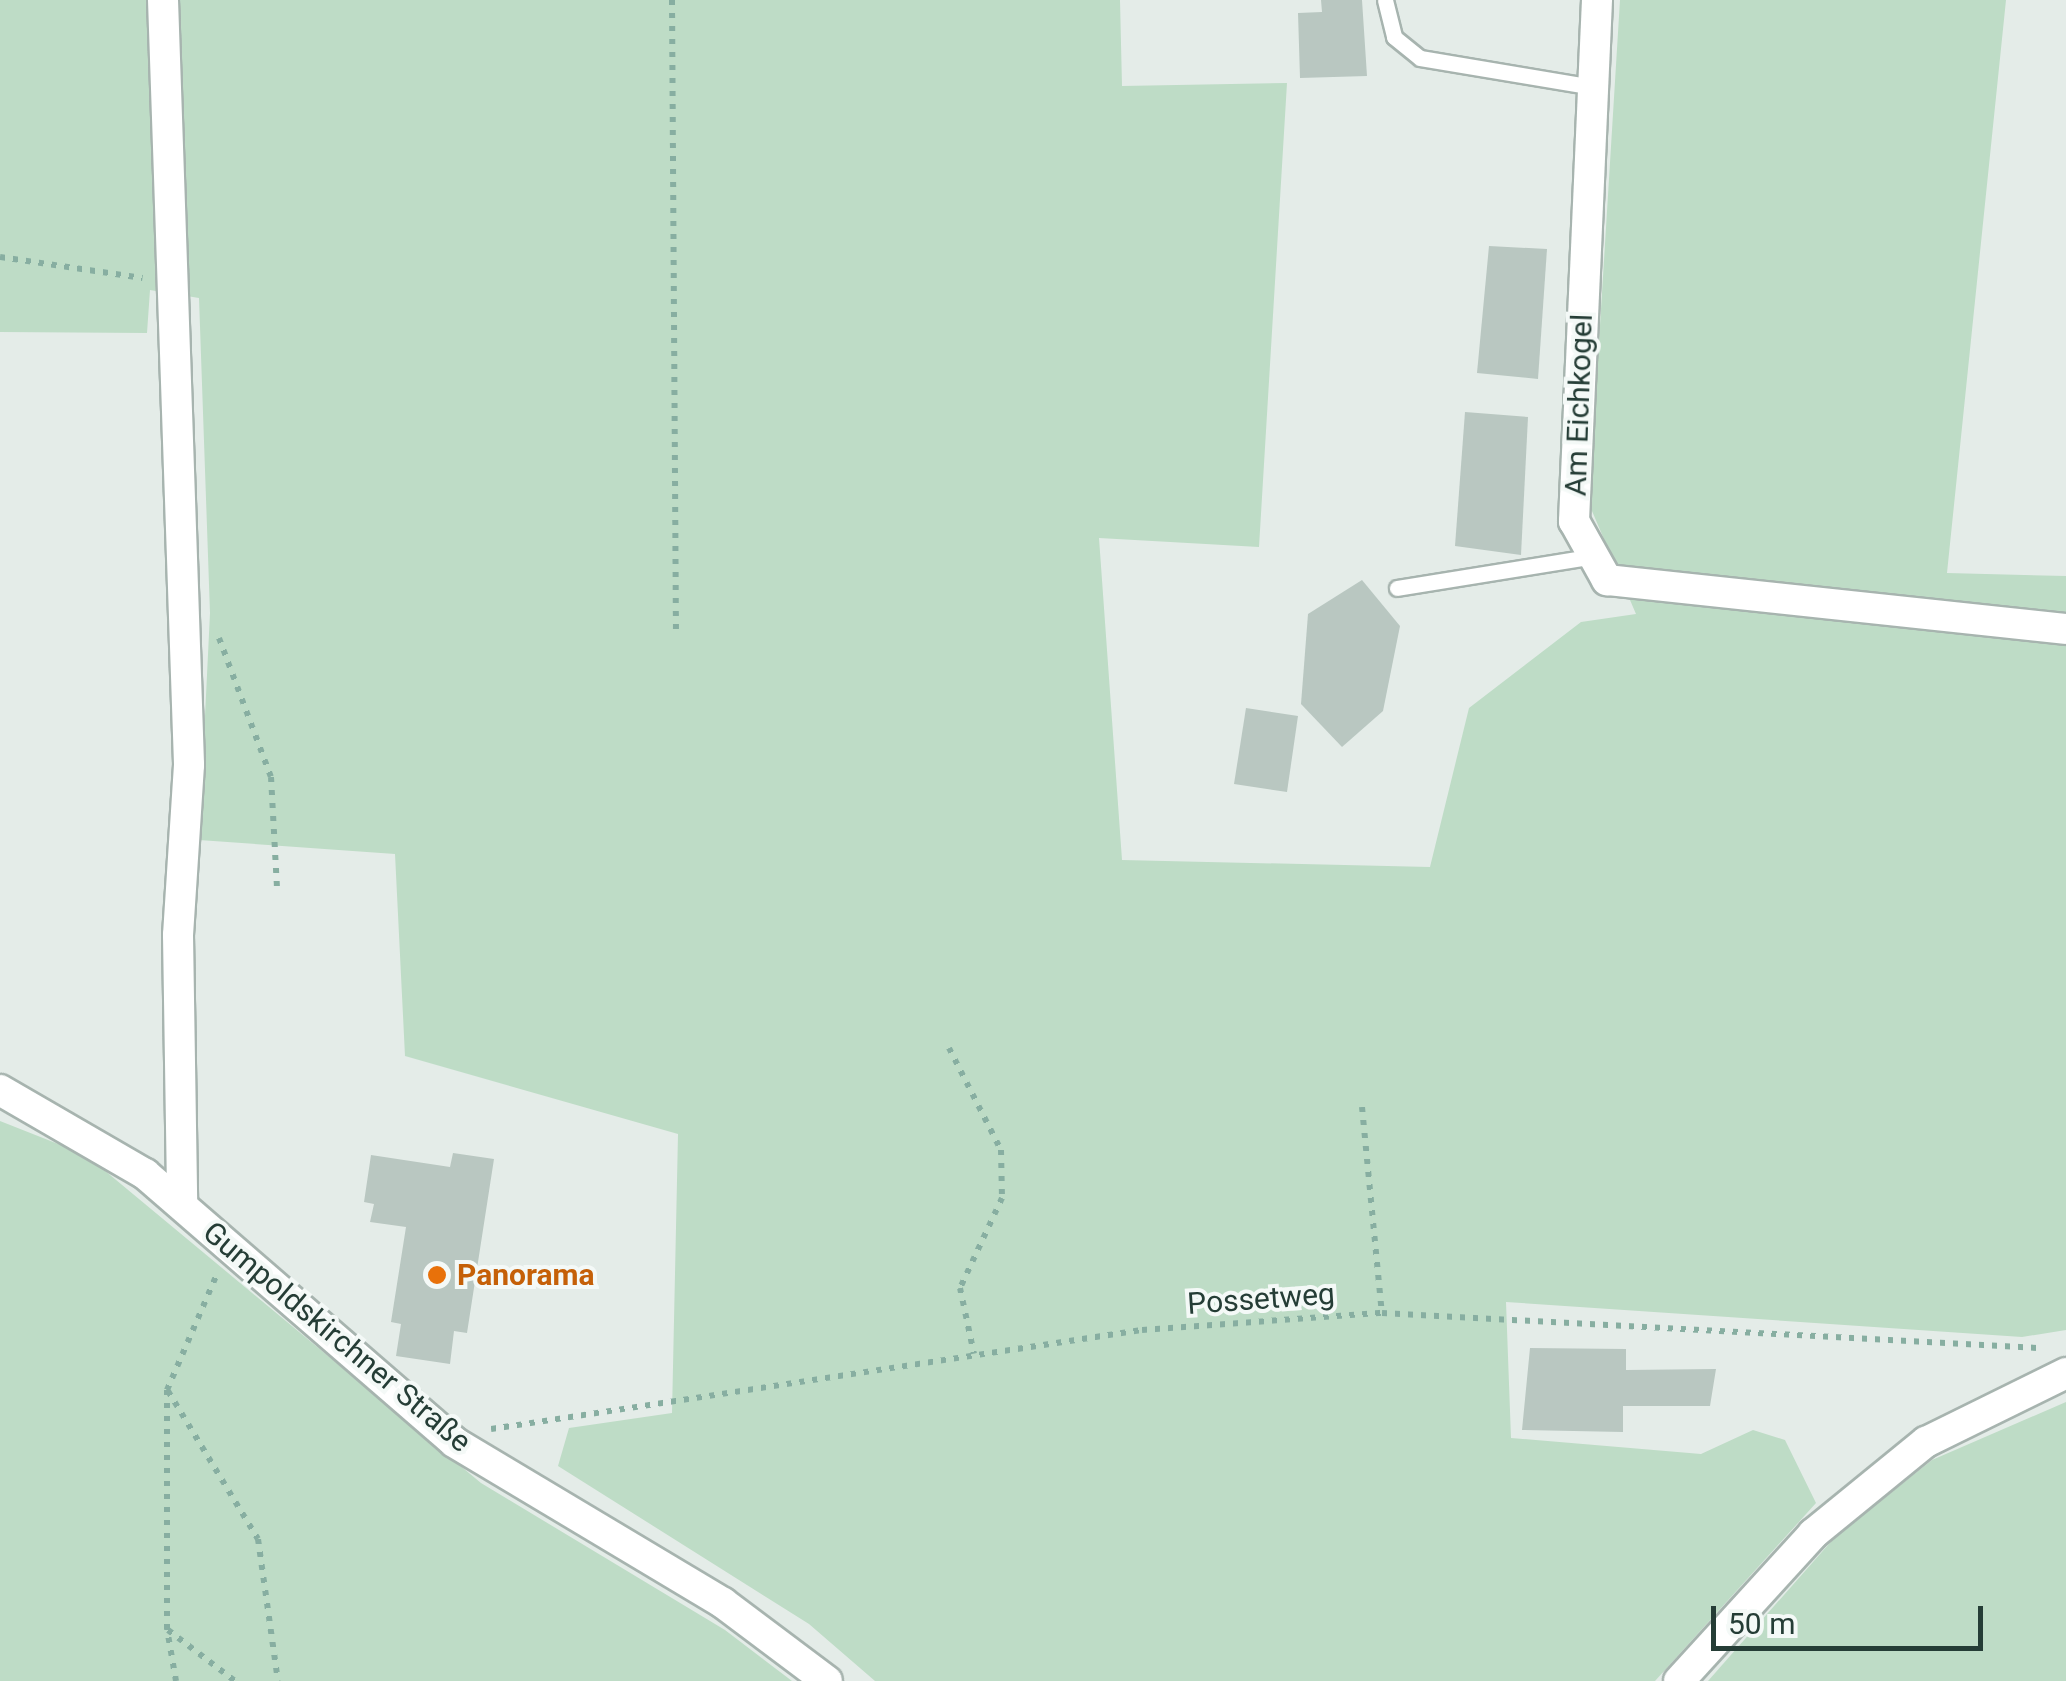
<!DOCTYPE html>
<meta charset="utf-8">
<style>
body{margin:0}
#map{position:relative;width:2066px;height:1681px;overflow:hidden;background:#e4ece8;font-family:Roboto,sans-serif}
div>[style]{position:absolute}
.green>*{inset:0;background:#bedcc6}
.building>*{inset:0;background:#b9c7c1}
.path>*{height:6px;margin-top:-3px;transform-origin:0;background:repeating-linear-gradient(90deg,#87aea1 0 5px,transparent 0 13px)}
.roads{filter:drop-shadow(2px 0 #a7b4af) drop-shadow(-2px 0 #a7b4af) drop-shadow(0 2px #a7b4af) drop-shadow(0 -2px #a7b4af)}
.lane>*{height:15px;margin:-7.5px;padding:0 7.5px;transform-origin:7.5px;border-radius:7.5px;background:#fff}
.street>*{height:30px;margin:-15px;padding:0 15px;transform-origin:15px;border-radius:15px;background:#fff}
.secondary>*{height:30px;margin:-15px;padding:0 15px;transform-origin:15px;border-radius:15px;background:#fff}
.dots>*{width:28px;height:28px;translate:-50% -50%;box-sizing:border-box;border:5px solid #f4f9f7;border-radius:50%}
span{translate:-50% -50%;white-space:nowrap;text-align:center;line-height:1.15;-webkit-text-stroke:8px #f4f9f7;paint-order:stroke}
.street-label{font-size:30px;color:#253d36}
.food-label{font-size:30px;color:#c56008;font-weight:700}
.left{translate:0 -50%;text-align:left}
.scale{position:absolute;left:1711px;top:1606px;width:272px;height:45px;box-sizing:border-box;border:5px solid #253d36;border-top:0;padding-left:12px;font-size:30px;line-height:35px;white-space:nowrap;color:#253d36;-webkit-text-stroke:8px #f4f9f7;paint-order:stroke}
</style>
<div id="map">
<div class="green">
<i style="clip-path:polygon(0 0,1120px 0,1122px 86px,1287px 83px,1259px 547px,1099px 538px,1122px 860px,1430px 867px,1469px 708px,1581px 622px,1636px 614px,1589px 504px,1620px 0,2006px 0,1947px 573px,2066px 576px,2066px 1330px,2022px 1337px,1506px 1302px,1511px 1438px,1701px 1454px,1753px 1430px,1785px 1440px,1816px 1503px,1655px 1681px,875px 1681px,809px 1624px,558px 1466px,569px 1428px,672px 1413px,678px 1134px,405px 1056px,395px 854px,199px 840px,210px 613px,199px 298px,150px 290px,147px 333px,0 332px)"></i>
<i style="clip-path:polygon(0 1121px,86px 1155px,481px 1483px,725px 1630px,792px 1681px,0 1681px)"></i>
<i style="clip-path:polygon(2066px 1402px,2066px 1681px,1708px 1681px,1835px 1537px,1932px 1460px)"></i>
</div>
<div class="building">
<i style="clip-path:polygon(1321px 0,1362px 0,1367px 76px,1300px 78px,1298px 13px,1322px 12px)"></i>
<i style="clip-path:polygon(1489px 246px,1547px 249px,1538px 379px,1477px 373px)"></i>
<i style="clip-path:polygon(1465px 412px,1528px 417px,1521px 555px,1455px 546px)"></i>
<i style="clip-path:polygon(1362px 580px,1400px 626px,1383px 711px,1342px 747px,1301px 704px,1308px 614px)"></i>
<i style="clip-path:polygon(1246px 708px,1298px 716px,1287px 792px,1234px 784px)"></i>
<i style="clip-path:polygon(453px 1153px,494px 1159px,467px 1333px,454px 1331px,450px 1364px,396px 1356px,401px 1324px,391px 1322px,406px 1227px,370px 1222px,374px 1204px,364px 1202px,371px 1155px,450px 1167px)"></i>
<i style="clip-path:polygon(1530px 1348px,1626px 1349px,1626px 1370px,1716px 1369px,1710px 1406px,1623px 1406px,1623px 1432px,1522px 1430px)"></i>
</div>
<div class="path">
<i style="left:672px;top:0;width:631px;rotate:89.64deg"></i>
<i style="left:0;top:257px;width:144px;rotate:8.4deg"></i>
<i style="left:219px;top:638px;width:148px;rotate:69.5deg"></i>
<i style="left:271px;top:777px;width:111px;rotate:86.9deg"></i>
<i style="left:949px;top:1048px;width:114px;rotate:63deg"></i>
<i style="left:1001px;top:1150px;width:48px;rotate:88.8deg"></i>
<i style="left:1002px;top:1198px;width:99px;rotate:115deg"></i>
<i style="left:960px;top:1288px;width:67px;rotate:78deg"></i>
<i style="left:1362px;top:1107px;width:207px;rotate:84.5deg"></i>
<i style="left:168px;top:1391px;width:173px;rotate:58.7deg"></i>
<i style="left:258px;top:1539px;width:143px;rotate:82deg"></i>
<i style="left:491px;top:1429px;width:658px;rotate:-8.65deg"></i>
<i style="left:1142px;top:1330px;width:241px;rotate:-4.1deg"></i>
<i style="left:1382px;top:1313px;width:657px;rotate:3.05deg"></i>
<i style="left:168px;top:1630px;width:84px;rotate:37.3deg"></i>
<i style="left:176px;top:1681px;width:53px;rotate:-99.8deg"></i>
<i style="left:167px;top:1629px;width:239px;rotate:-90deg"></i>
<i style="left:167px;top:1390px;width:124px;rotate:-66.7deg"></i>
</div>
<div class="roads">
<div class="lane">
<i style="left:1385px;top:0;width:38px;rotate:76deg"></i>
<i style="left:1394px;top:37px;width:33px;rotate:39deg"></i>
<i style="left:1420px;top:58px;width:175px;rotate:9.5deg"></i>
<i style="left:1397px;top:588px;width:200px;rotate:-9.2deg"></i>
</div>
<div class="street">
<i style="left:163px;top:0;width:765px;rotate:88.05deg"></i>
<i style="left:189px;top:765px;width:170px;rotate:93.7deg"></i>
<i style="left:178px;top:935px;width:269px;rotate:89.1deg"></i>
<i style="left:1597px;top:0;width:522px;rotate:92.53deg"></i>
<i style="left:1574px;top:521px;width:68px;rotate:60.8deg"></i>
<i style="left:1607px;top:580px;width:462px;rotate:6.1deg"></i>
</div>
<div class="secondary">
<i style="left:0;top:1090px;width:168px;rotate:30.1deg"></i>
<i style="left:145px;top:1174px;width:409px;rotate:40.9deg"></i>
<i style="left:454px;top:1442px;width:313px;rotate:30.9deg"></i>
<i style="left:723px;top:1603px;width:130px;rotate:36.9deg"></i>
<i style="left:1679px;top:1681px;width:199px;rotate:-47.6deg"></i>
<i style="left:1813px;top:1534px;width:146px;rotate:-39.2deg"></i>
<i style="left:1926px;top:1442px;width:156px;rotate:-26.2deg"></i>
</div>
</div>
<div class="dots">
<i style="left:437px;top:1275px;background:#e8710a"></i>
</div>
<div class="street-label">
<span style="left:1579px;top:405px;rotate:-88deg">Am Eichkogel</span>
<span style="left:1261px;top:1299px;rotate:-4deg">Possetweg</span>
<span style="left:337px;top:1337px;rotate:40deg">Gumpoldskirchner Straße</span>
</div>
<div class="food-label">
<span class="left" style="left:457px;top:1275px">Panorama</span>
</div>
<div class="scale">50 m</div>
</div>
